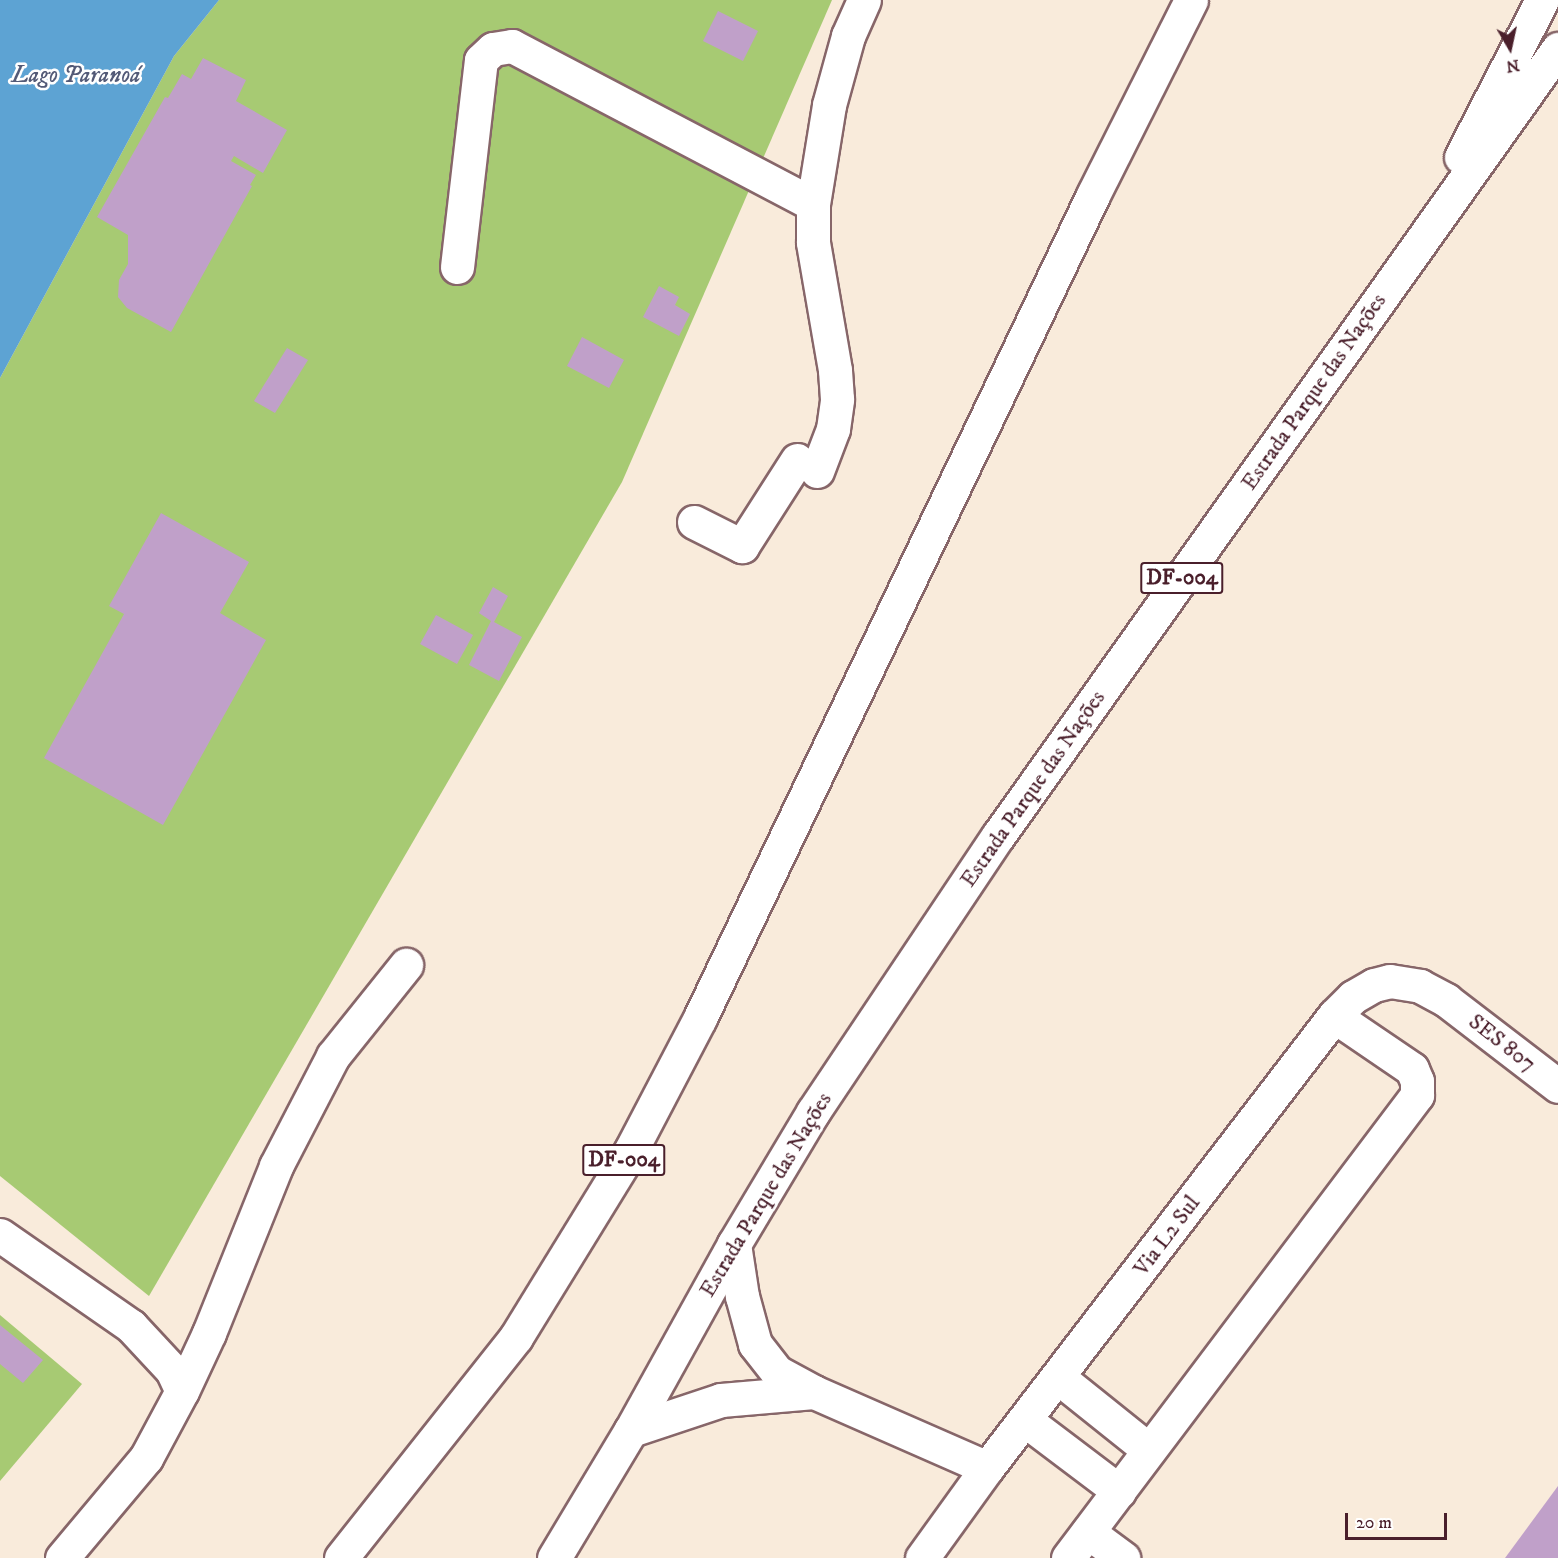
<!DOCTYPE html>
<meta charset="utf-8">
<style>
body{margin:0}
#map{position:relative;width:1558px;height:1558px;overflow:hidden;background:#f9ebdb;font-family:"IM FELL DW Pica",serif}
div>[style]{position:absolute}
.green>*{inset:0;background:#a7ca73}
.water>*{inset:0;background:#5da3d3}
.building>*{inset:0;background:#c0a0c9}
.roads{filter:drop-shadow(2px 0 #876669) drop-shadow(-2px 0 #876669) drop-shadow(0 2px #876669) drop-shadow(0 -2px #876669)}
.minor>*{height:33px;margin:-16.5px;padding:0 16.5px;transform-origin:16.5px;border-radius:16.5px;background:#fff}
.highway>*{height:33px;margin:-16.5px;padding:0 16.5px;transform-origin:16.5px;border-radius:16.5px;background:#fff}
span{translate:-50% -50%;white-space:nowrap;text-align:center;line-height:1.15;-webkit-text-stroke:5px #fff;paint-order:stroke}
.shield-label span{padding:2px 4px;background:#fff;border:2px solid;border-radius:4px;-webkit-text-stroke-width:0}
.shield-label{font-size:21px;color:#4a1f2b;font-weight:700}
.street-label{font-size:22px;color:#4a1f2b}
.water-label{font-size:24px;color:#535a77;font-style:italic}
.north{position:absolute;left:1480px;top:18px;width:60px;height:60px;-webkit-text-stroke:4px #fff;paint-order:stroke;rotate:171deg;font-size:16px;font-weight:700;line-height:24px;text-align:center;color:#4a1f2b}
.north::after{content:'';display:block;margin:auto;width:21px;height:27px;background:#4a1f2b;clip-path:polygon(50% 0,100% 100%,50% 72%,0 100%)}
.scale{position:absolute;left:1345px;top:1513px;width:102px;height:27px;box-sizing:border-box;border:3px solid #4a1f2b;border-top:0;padding-left:8px;font-size:18px;line-height:21px;white-space:nowrap;color:#4a1f2b;-webkit-text-stroke:4px #fff;paint-order:stroke}
</style>
<div id="map">
<div class="green">
<i style="clip-path:polygon(219px 0,832px 0,622px 482px,149px 1296px,0 1176px,0 378px,174px 56px)"></i>
<i style="clip-path:polygon(0 1315px,82px 1384px,0 1481px)"></i>
</div>
<div class="water">
<i style="clip-path:polygon(0 0,219px 0,174px 56px,0 378px)"></i>
</div>
<div class="building">
<i style="clip-path:polygon(718px 11px,758px 31px,743px 61px,703px 41px)"></i>
<i style="clip-path:polygon(203px 58px,246px 80px,236px 101px,287px 130px,263px 173px,234px 156px,231px 161px,256px 175px,250px 185px,252px 186px,171px 332px,127px 308px,118px 297px,119px 280px,128px 264px,128px 235px,97px 217px,165px 97px,168px 98px,182px 74px,191px 79px)"></i>
<i style="clip-path:polygon(659px 286px,679px 297px,675px 305px,690px 314px,679px 336px,643px 317px)"></i>
<i style="clip-path:polygon(582px 337px,624px 360px,609px 388px,567px 366px)"></i>
<i style="clip-path:polygon(287px 348px,308px 360px,275px 413px,254px 401px)"></i>
<i style="clip-path:polygon(161px 513px,249px 562px,220px 613px,266px 640px,163px 825px,44px 758px,124px 614px,109px 606px)"></i>
<i style="clip-path:polygon(493px 587px,508px 596px,494px 622px,522px 637px,499px 681px,469px 665px,491px 621px,479px 613px)"></i>
<i style="clip-path:polygon(436px 615px,473px 635px,457px 664px,420px 644px)"></i>
<i style="clip-path:polygon(0 1325px,43px 1360px,23px 1383px,0 1364px)"></i>
<i style="clip-path:polygon(1558px 1486px,1558px 1558px,1505px 1558px)"></i>
</div>
<div class="roads">
<div class="minor">
<i style="left:457px;top:267px;width:208px;rotate:-83.4deg"></i>
<i style="left:481px;top:60px;width:16px;rotate:-43deg"></i>
<i style="left:493px;top:49px;width:19px;rotate:-9deg"></i>
<i style="left:512px;top:46px;width:340px;rotate:27.7deg"></i>
<i style="left:817px;top:471px;width:45px;rotate:-69.1deg"></i>
<i style="left:833px;top:429px;width:30px;rotate:-82deg"></i>
<i style="left:837px;top:399px;width:29px;rotate:-94deg"></i>
<i style="left:835px;top:370px;width:130px;rotate:-99.8deg"></i>
<i style="left:813px;top:242px;width:38px;rotate:-90deg"></i>
<i style="left:813px;top:204px;width:100px;rotate:-80.8deg"></i>
<i style="left:829px;top:105px;width:72px;rotate:-74.6deg"></i>
<i style="left:848px;top:36px;width:39px;rotate:-66deg"></i>
<i style="left:694px;top:522px;width:54px;rotate:26.6deg"></i>
<i style="left:742px;top:546px;width:102px;rotate:-57.4deg"></i>
<i style="left:0;top:1235px;width:160px;rotate:34.8deg"></i>
<i style="left:131px;top:1326px;width:60px;rotate:47deg"></i>
<i style="left:172px;top:1370px;width:23px;rotate:65deg"></i>
<i style="left:734px;top:1244px;width:53px;rotate:81.3deg"></i>
<i style="left:742px;top:1296px;width:50px;rotate:74.8deg"></i>
<i style="left:755px;top:1344px;width:36px;rotate:52deg"></i>
<i style="left:777px;top:1372px;width:42px;rotate:28.4deg"></i>
<i style="left:814px;top:1392px;width:189px;rotate:23.7deg"></i>
<i style="left:1059px;top:1378px;width:115px;rotate:38.7deg"></i>
<i style="left:1025px;top:1420px;width:118px;rotate:37.1deg"></i>
<i style="left:631px;top:1430px;width:95px;rotate:-18.4deg"></i>
<i style="left:721px;top:1400px;width:93px;rotate:-4.9deg"></i>
<i style="left:1088px;top:1532px;width:44px;rotate:36.6deg"></i>
<i style="left:62px;top:1558px;width:131px;rotate:-50deg"></i>
<i style="left:146px;top:1458px;width:76px;rotate:-61.8deg"></i>
<i style="left:182px;top:1391px;width:64px;rotate:-65deg"></i>
<i style="left:209px;top:1333px;width:180px;rotate:-68.1deg"></i>
<i style="left:276px;top:1166px;width:124px;rotate:-62.6deg"></i>
<i style="left:333px;top:1056px;width:117px;rotate:-51.3deg"></i>
<i style="left:922px;top:1558px;width:111px;rotate:-54.2deg"></i>
<i style="left:987px;top:1468px;width:570px;rotate:-52.49deg"></i>
<i style="left:1334px;top:1016px;width:27px;rotate:-45deg"></i>
<i style="left:1353px;top:997px;width:24px;rotate:-30deg"></i>
<i style="left:1374px;top:985px;width:16px;rotate:-14deg"></i>
<i style="left:1390px;top:981px;width:30px;rotate:9deg"></i>
<i style="left:1420px;top:986px;width:30px;rotate:28deg"></i>
<i style="left:1446px;top:1000px;width:141px;rotate:37.5deg"></i>
<i style="left:1068px;top:1558px;width:580px;rotate:-52.99deg"></i>
<i style="left:1417px;top:1095px;width:14px;rotate:-90deg"></i>
<i style="left:1417px;top:1081px;width:13px;rotate:-113deg"></i>
<i style="left:1412px;top:1069px;width:94px;rotate:-145.8deg"></i>
</div>
<div class="highway">
<i style="left:1461px;top:157px;width:177px;rotate:-62.7deg"></i>
<i style="left:341px;top:1558px;width:282px;rotate:-51.6deg"></i>
<i style="left:516px;top:1337px;width:220px;rotate:-58.4deg"></i>
<i style="left:631px;top:1150px;width:149px;rotate:-62.4deg"></i>
<i style="left:700px;top:1018px;width:912px;rotate:-64.47deg"></i>
<i style="left:1093px;top:195px;width:218px;rotate:-63.3deg"></i>
<i style="left:554px;top:1558px;width:149px;rotate:-59deg"></i>
<i style="left:631px;top:1430px;width:213px;rotate:-61deg"></i>
<i style="left:734px;top:1244px;width:154px;rotate:-59.1deg"></i>
<i style="left:813px;top:1112px;width:332px;rotate:-56.2deg"></i>
<i style="left:998px;top:836px;width:966px;rotate:-54.57deg"></i>
</div>
</div>
<div class="shield-label">
<span style="left:1182px;top:578px">DF-004</span>
<span style="left:624px;top:1160px">DF-004</span>
</div>
<div class="street-label">
<span style="left:1314px;top:392px;rotate:-55deg">Estrada Parque das Nações</span>
<span style="left:1033px;top:789px;rotate:-55deg">Estrada Parque das Nações</span>
<span style="left:1502px;top:1043px;rotate:38deg">SES 807</span>
<span style="left:766px;top:1195px;rotate:-59deg">Estrada Parque das Nações</span>
<span style="left:1167px;top:1236px;rotate:-53deg">Via L2 Sul</span>
</div>
<div class="water-label">
<span style="left:76px;top:76px">Lago Paranoá</span>
</div>
<div class="north">N</div>
<div class="scale">20 m</div>
</div>
